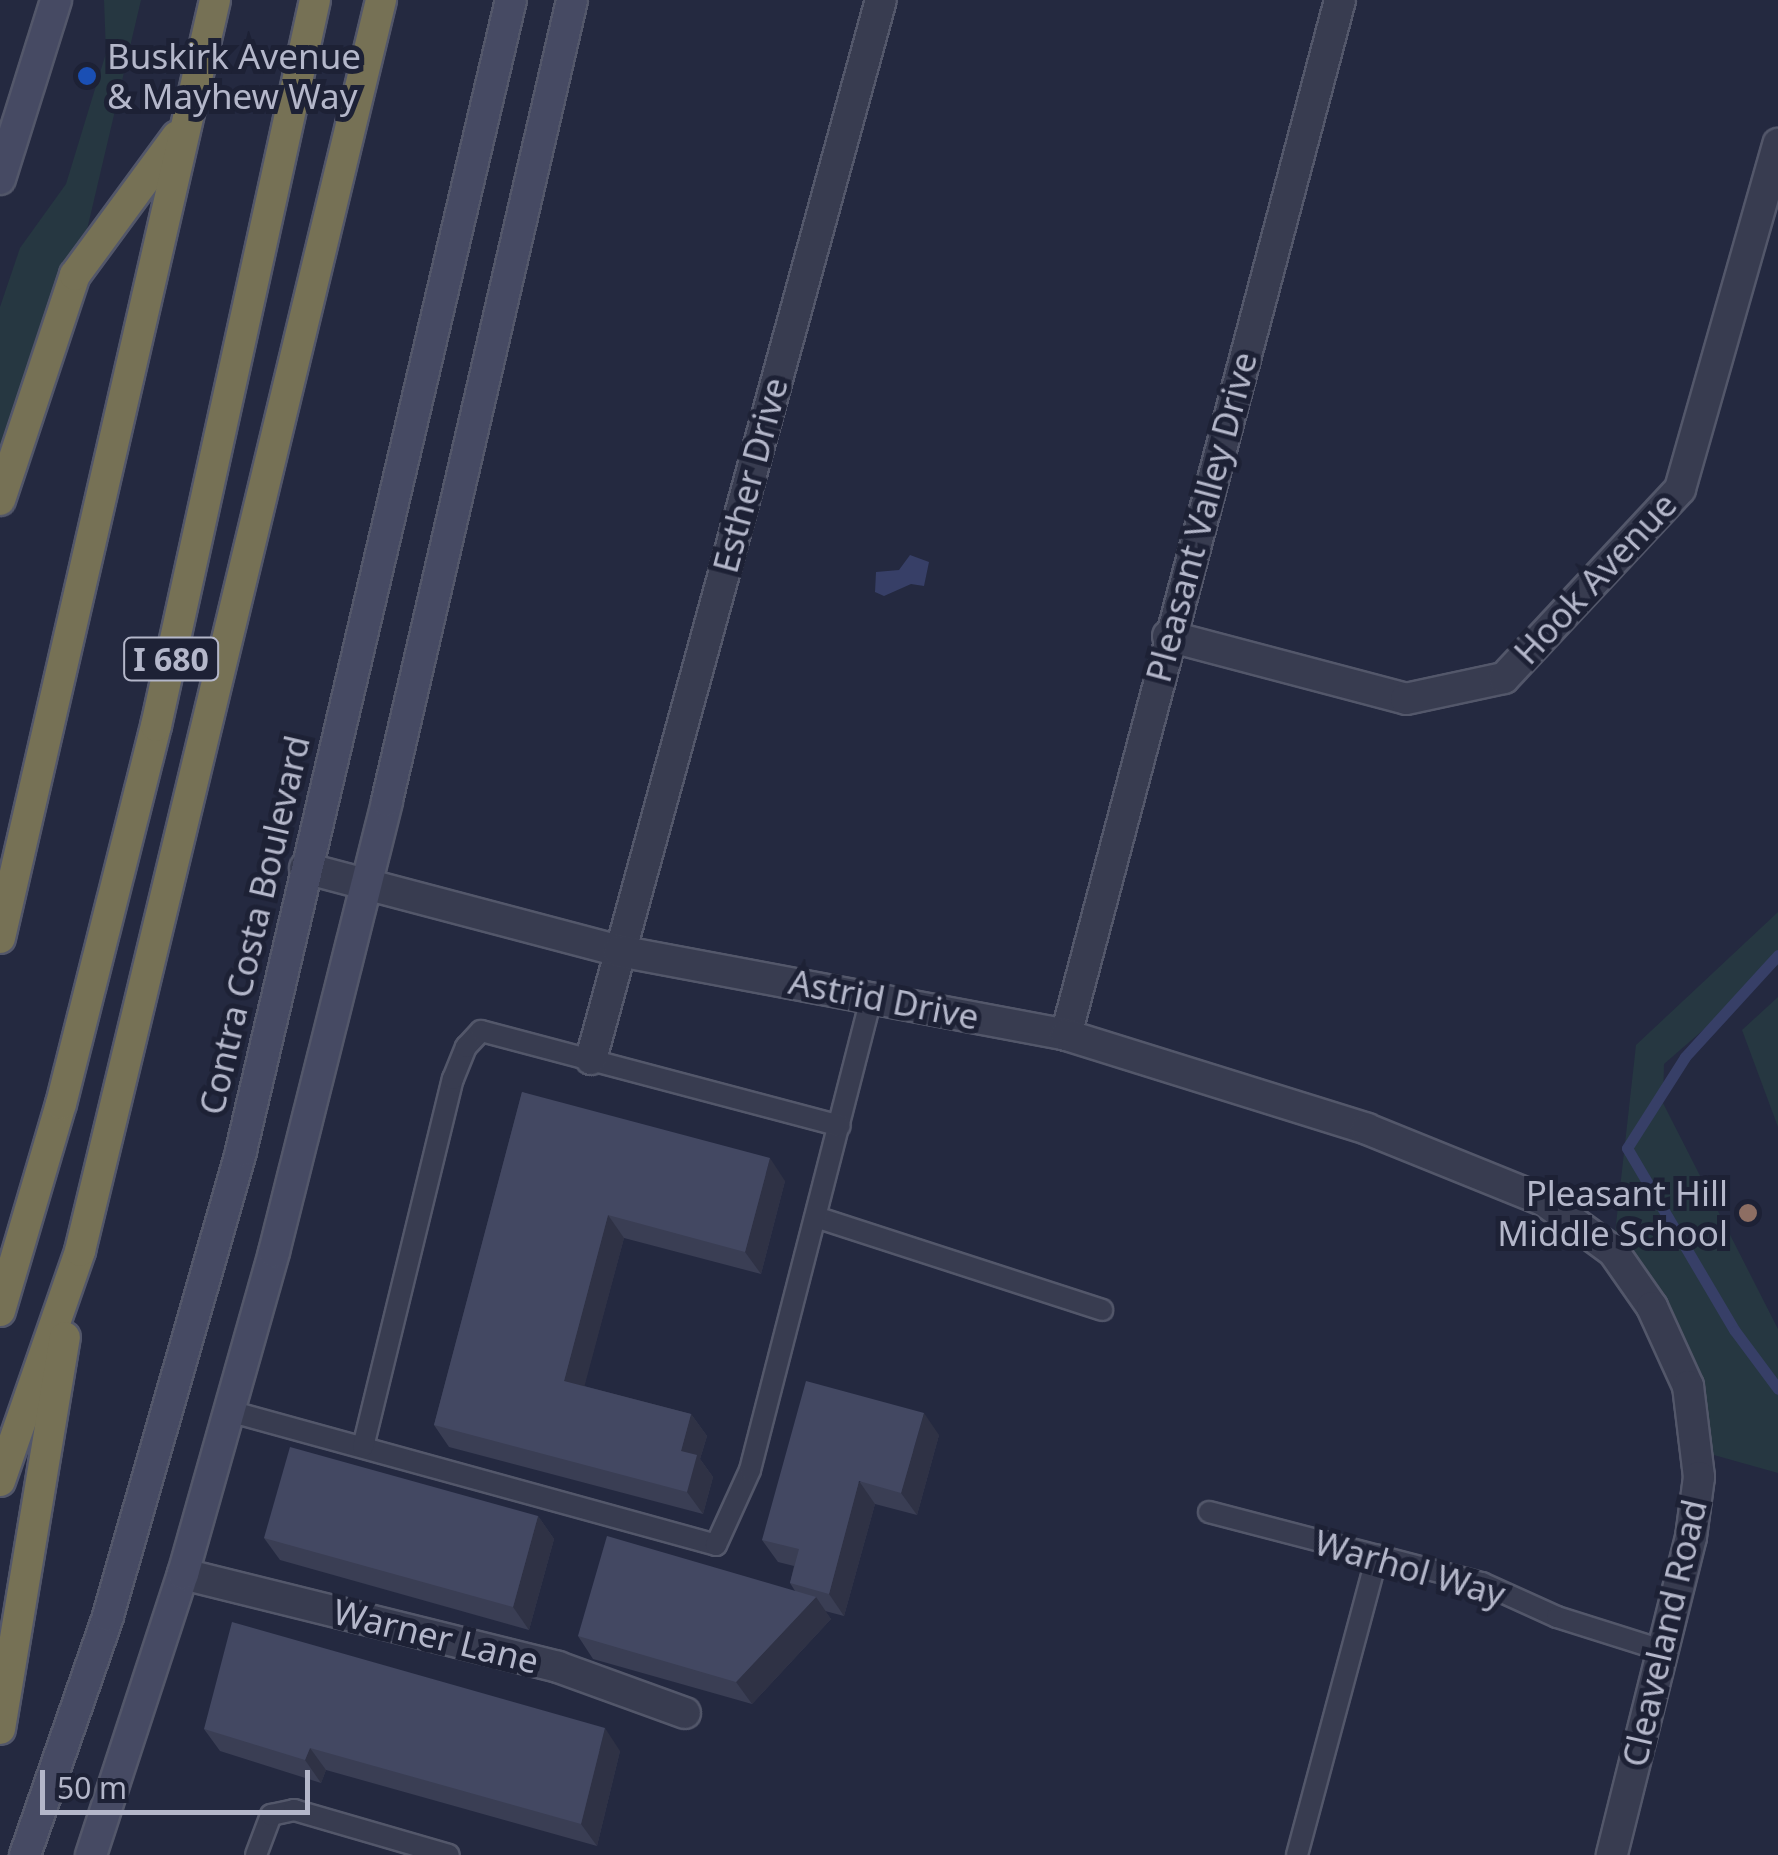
<!DOCTYPE html>
<style>
body{margin:0}
#map{position:relative;width:1778px;height:1855px;overflow:hidden;background:#242940;font-family:"Noto Sans",sans-serif}
div>[style]{position:absolute}
.green>*{inset:0;background:#263741}
.water>*{inset:0;background:#373f67}
.stream>*{height:11px;margin:-5.5px;padding:0 5.5px;transform-origin:5.5px;border-radius:5.5px;background:#373f67}
.roads{filter:drop-shadow(2px 0 #53576a) drop-shadow(-2px 0 #53576a) drop-shadow(0 2px #53576a) drop-shadow(0 -2px #53576a)}
.service>*{height:20px;margin:-10px;padding:0 10px;transform-origin:10px;border-radius:10px;background:#383c50}
.minor>*{height:30px;margin:-15px;padding:0 15px;transform-origin:15px;border-radius:15px;background:#383c50}
.tertiary>*{height:30px;margin:-15px;padding:0 15px;transform-origin:15px;border-radius:15px;background:#383c50}
.secondary>*{height:30px;margin:-15px;padding:0 15px;transform-origin:15px;border-radius:15px;background:#464a63}
.motorway>*{height:30px;margin:-15px;padding:0 15px;transform-origin:15px;border-radius:15px;background:#767155}
.wall>*{inset:0;background:#3a3e54}
.shaded-wall>*{inset:0;background:#2f3245}
.building>*{inset:0;background:#434862}
.dots>*{width:28px;height:28px;translate:-50% -50%;box-sizing:border-box;border:5px solid #1d2135;border-radius:50%}
span{translate:-50% -50%;white-space:nowrap;text-align:center;line-height:1.15;-webkit-text-stroke:10px #1d2135;paint-order:stroke}
.shield-label span{padding:2px 8px;background:#1d2135;border:2px solid;border-radius:8px;-webkit-text-stroke-width:0}
.shield-label{font-size:32px;color:#b4b7ca;font-weight:700}
.poi-label{font-size:35px;color:#b4b7ca}
.left{translate:0 -50%;text-align:left}
.right{translate:-100% -50%;text-align:right}
.street-label{font-size:35px;color:#b4b7ca}
.scale{position:absolute;left:40px;top:1770px;width:270px;height:45px;box-sizing:border-box;border:5px solid #b4b7ca;border-top:0;padding-left:12px;font-size:30px;line-height:35px;white-space:nowrap;color:#b4b7ca;-webkit-text-stroke:8px #1d2135;paint-order:stroke}
</style>
<div id="map">
<div class="green">
<i style="clip-path:polygon(104px 0,141px 0,82px 251px,0 499px,0 307px,20px 248px,66px 184px,106px 53px)"></i>
<i style="clip-path:polygon(1778px 912px,1778px 965px,1664px 1064px,1663px 1103px,1778px 1329px,1778px 1473px,1696px 1450px,1688px 1386px,1613px 1251px,1636px 1045px)"></i>
<i style="clip-path:polygon(1778px 997px,1778px 1127px,1742px 1030px)"></i>
</div>
<div class="water">
<i style="clip-path:polygon(910px 555px,929px 562px,924px 586px,911px 584px,884px 596px,875px 592px,876px 572px,899px 570px)"></i>
</div>
<div class="stream">
<i style="left:1778px;top:955px;width:138px;rotate:132.4deg"></i>
<i style="left:1685px;top:1057px;width:108px;rotate:122.5deg"></i>
<i style="left:1627px;top:1148px;width:212px;rotate:59.5deg"></i>
<i style="left:1735px;top:1331px;width:72px;rotate:53.4deg"></i>
</div>
<div class="roads">
<div class="service">
<i style="left:816px;top:1217px;width:301px;rotate:18deg"></i>
<i style="left:229px;top:1411px;width:505px;rotate:15.38deg"></i>
<i style="left:716px;top:1545px;width:82px;rotate:-65.6deg"></i>
<i style="left:750px;top:1470px;width:491px;rotate:-75.6deg"></i>
<i style="left:363px;top:1447px;width:379px;rotate:-76.3deg"></i>
<i style="left:453px;top:1079px;width:35px;rotate:-68deg"></i>
<i style="left:466px;top:1047px;width:22px;rotate:-47deg"></i>
<i style="left:481px;top:1031px;width:371px;rotate:14.8deg"></i>
<i style="left:1209px;top:1512px;width:282px;rotate:14.6deg"></i>
<i style="left:1482px;top:1583px;width:82px;rotate:24.4deg"></i>
<i style="left:1557px;top:1617px;width:113px;rotate:17.5deg"></i>
<i style="left:256px;top:1855px;width:43px;rotate:-69.4deg"></i>
<i style="left:271px;top:1815px;width:24px;rotate:-12deg"></i>
<i style="left:294px;top:1810px;width:161px;rotate:16.2deg"></i>
<i style="left:1297px;top:1855px;width:310px;rotate:-75deg"></i>
</div>
<div class="minor">
<i style="left:1168px;top:636px;width:246px;rotate:14.8deg"></i>
<i style="left:1406px;top:699px;width:100px;rotate:-12.1deg"></i>
<i style="left:1504px;top:678px;width:258px;rotate:-47deg"></i>
<i style="left:1680px;top:489px;width:359px;rotate:-74.1deg"></i>
<i style="left:1066px;top:1035px;width:1071px;rotate:-75.17deg"></i>
<i style="left:591px;top:1059px;width:1098px;rotate:-74.69deg"></i>
<i style="left:183px;top:1574px;width:386px;rotate:13.9deg"></i>
<i style="left:558px;top:1667px;width:135px;rotate:19.9deg"></i>
</div>
<div class="tertiary">
<i style="left:305px;top:868px;width:325px;rotate:14.8deg"></i>
<i style="left:619px;top:951px;width:455px;rotate:10.6deg"></i>
<i style="left:1066px;top:1035px;width:315px;rotate:17.3deg"></i>
<i style="left:1367px;top:1129px;width:190px;rotate:22deg"></i>
<i style="left:1543px;top:1200px;width:87px;rotate:36.1deg"></i>
<i style="left:1613px;top:1251px;width:68px;rotate:55.1deg"></i>
<i style="left:1652px;top:1307px;width:87px;rotate:65.5deg"></i>
<i style="left:1688px;top:1386px;width:92px;rotate:83.1deg"></i>
<i style="left:1699px;top:1477px;width:61px;rotate:97.6deg"></i>
<i style="left:1691px;top:1537px;width:328px;rotate:104deg"></i>
</div>
<div class="secondary">
<i style="left:0;top:179px;width:188px;rotate:-72.6deg"></i>
<i style="left:25px;top:1855px;width:253px;rotate:-70.8deg"></i>
<i style="left:108px;top:1616px;width:484px;rotate:-74deg"></i>
<i style="left:241px;top:1151px;width:1182px;rotate:-76.8deg"></i>
<i style="left:91px;top:1855px;width:296px;rotate:-71.9deg"></i>
<i style="left:183px;top:1574px;width:335px;rotate:-74.2deg"></i>
<i style="left:274px;top:1252px;width:465px;rotate:-75.9deg"></i>
<i style="left:387px;top:801px;width:822px;rotate:-76.99deg"></i>
</div>
<div class="motorway">
<i style="left:0;top:500px;width:237px;rotate:-71.6deg"></i>
<i style="left:75px;top:275px;width:172px;rotate:-53.7deg"></i>
<i style="left:0;top:938px;width:962px;rotate:-77.09deg"></i>
<i style="left:0;top:1311px;width:216px;rotate:-73.6deg"></i>
<i style="left:61px;top:1104px;width:390px;rotate:-75.9deg"></i>
<i style="left:156px;top:726px;width:743px;rotate:-77.65deg"></i>
<i style="left:0;top:1481px;width:244px;rotate:-70.8deg"></i>
<i style="left:80px;top:1251px;width:1287px;rotate:-76.47deg"></i>
<i style="left:0;top:1729px;width:397px;rotate:-80.6deg"></i>
</div>
</div>
<div class="wall">
<i style="clip-path:polygon(522px 1092px,785px 1181px,761px 1274px,624px 1238px,584px 1386px,691px 1414px,707px 1436px,700px 1459px,713px 1477px,703px 1514px,449px 1447px,434px 1425px)"></i>
<i style="clip-path:polygon(939px 1435px,917px 1515px,875px 1504px,844px 1616px,825px 1611px,831px 1619px,752px 1704px,593px 1659px,578px 1636px,795px 1591px,790px 1583px,794px 1566px,778px 1562px,762px 1540px)"></i>
<i style="clip-path:polygon(538px 1516px,554px 1539px,529px 1630px,280px 1560px,264px 1538px)"></i>
<i style="clip-path:polygon(204px 1729px,620px 1751px,597px 1846px,326px 1770px,321px 1783px,220px 1751px)"></i>
</div>
<div class="shaded-wall">
<i style="clip-path:polygon(770px 1158px,785px 1181px,761px 1274px,745px 1252px)"></i>
<i style="clip-path:polygon(608px 1215px,624px 1238px,580px 1403px,564px 1381px)"></i>
<i style="clip-path:polygon(924px 1413px,939px 1435px,917px 1515px,901px 1493px)"></i>
<i style="clip-path:polygon(691px 1414px,707px 1436px,700px 1459px,713px 1477px,703px 1514px,687px 1492px,681px 1451px)"></i>
<i style="clip-path:polygon(859px 1481px,875px 1504px,844px 1616px,829px 1594px)"></i>
<i style="clip-path:polygon(538px 1516px,554px 1539px,529px 1630px,513px 1607px)"></i>
<i style="clip-path:polygon(816px 1597px,831px 1619px,752px 1704px,736px 1682px)"></i>
<i style="clip-path:polygon(605px 1728px,620px 1751px,597px 1846px,581px 1824px)"></i>
<i style="clip-path:polygon(310px 1748px,326px 1770px,321px 1783px,305px 1760px)"></i>
</div>
<div class="building">
<i style="clip-path:polygon(522px 1092px,770px 1158px,745px 1252px,608px 1215px,564px 1381px,691px 1414px,681px 1451px,697px 1455px,687px 1492px,434px 1425px)"></i>
<i style="clip-path:polygon(806px 1381px,924px 1413px,901px 1493px,859px 1481px,829px 1594px,790px 1583px,799px 1549px,762px 1540px)"></i>
<i style="clip-path:polygon(290px 1447px,538px 1516px,513px 1607px,264px 1538px)"></i>
<i style="clip-path:polygon(607px 1536px,816px 1597px,736px 1682px,578px 1636px)"></i>
<i style="clip-path:polygon(232px 1622px,605px 1728px,581px 1824px,310px 1748px,305px 1760px,204px 1729px)"></i>
</div>
<div class="dots">
<i style="left:87px;top:76px;background:#1a4fb4"></i>
<i style="left:1748px;top:1213px;background:#8d6e63"></i>
</div>
<div class="shield-label">
<span style="left:171px;top:659px">I 680</span>
</div>
<div class="poi-label">
<span class="left" style="left:107px;top:76px">Buskirk Avenue<br>&amp; Mayhew Way</span>
<span class="right" style="left:1728px;top:1213px">Pleasant Hill<br>Middle School</span>
</div>
<div class="street-label">
<span style="left:750px;top:475px;rotate:-75deg">Esther Drive</span>
<span style="left:1201px;top:517px;rotate:-75deg">Pleasant Valley Drive</span>
<span style="left:1595px;top:578px;rotate:-47deg">Hook Avenue</span>
<span style="left:254px;top:925px;rotate:-77deg">Contra Costa Boulevard</span>
<span style="left:884px;top:999px;rotate:11deg">Astrid Drive</span>
<span style="left:1410px;top:1568px;rotate:16deg">Warhol Way</span>
<span style="left:1664px;top:1633px;rotate:-77deg">Cleaveland Road</span>
<span style="left:436px;top:1636px;rotate:14deg">Warner Lane</span>
</div>
<div class="scale">50 m</div>
</div>
